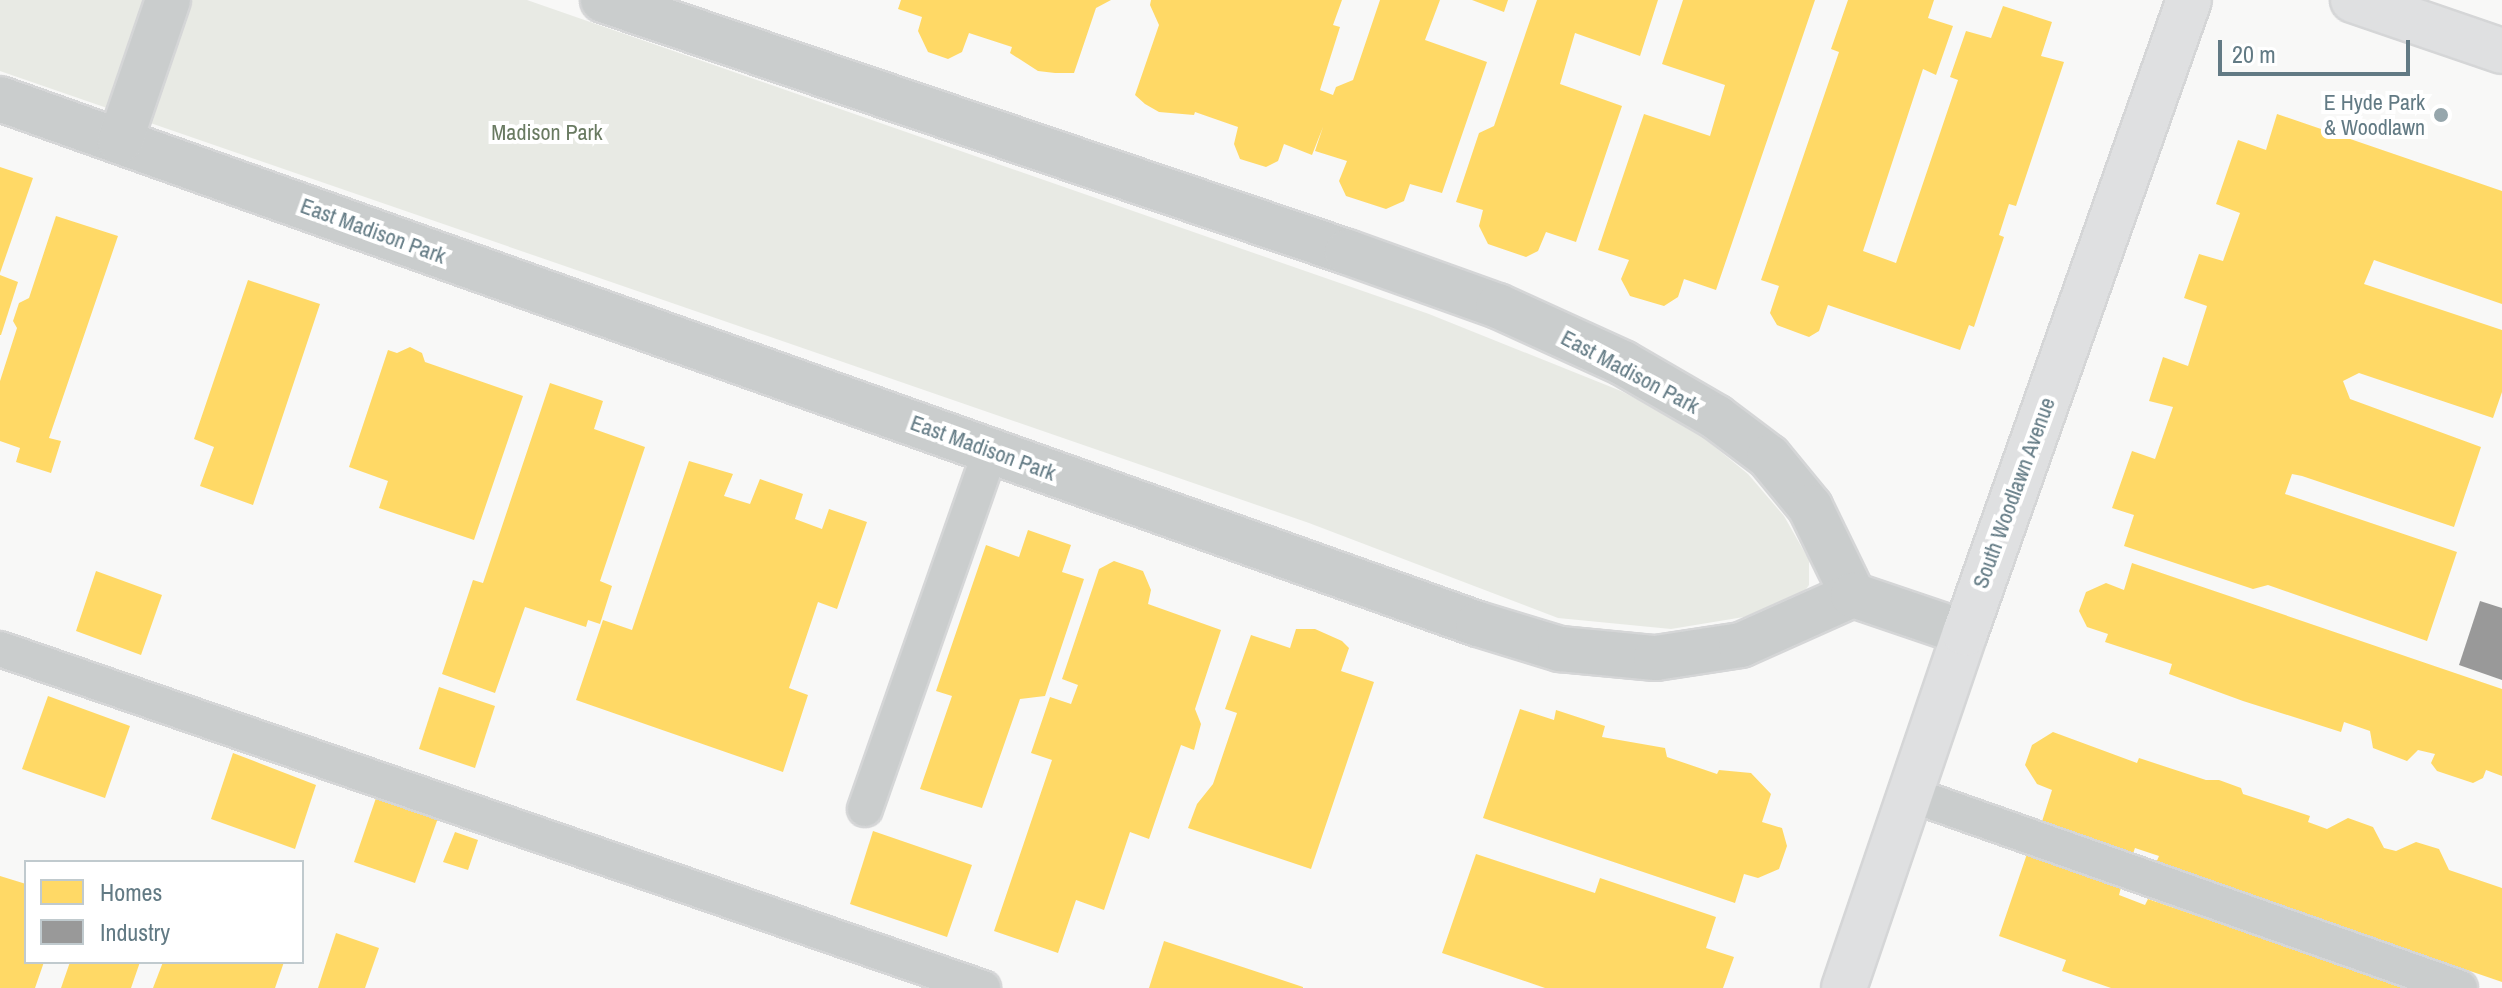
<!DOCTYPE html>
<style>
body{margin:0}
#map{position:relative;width:2502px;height:988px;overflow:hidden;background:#f8f8f7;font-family:"Archivo Narrow",sans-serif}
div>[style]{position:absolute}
.green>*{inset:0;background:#e8eae4}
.homes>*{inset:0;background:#ffd966}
.industry>*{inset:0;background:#999}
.roads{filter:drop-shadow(2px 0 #d5d6d7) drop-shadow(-2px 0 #d5d6d7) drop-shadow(0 2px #d5d6d7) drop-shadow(0 -2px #d5d6d7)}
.lane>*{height:34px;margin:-17px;padding:0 17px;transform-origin:17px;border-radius:17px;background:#cacdcd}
.street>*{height:44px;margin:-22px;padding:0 22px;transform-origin:22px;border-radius:22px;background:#cacdcd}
.secondary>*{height:44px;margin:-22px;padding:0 22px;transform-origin:22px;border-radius:22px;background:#dfe0e1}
.dots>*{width:22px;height:22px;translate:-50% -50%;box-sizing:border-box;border:4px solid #fff;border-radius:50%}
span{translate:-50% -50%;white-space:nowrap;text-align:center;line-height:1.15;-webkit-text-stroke:8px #fff;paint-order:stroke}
.poi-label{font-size:22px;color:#627a84}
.right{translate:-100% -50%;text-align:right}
.park-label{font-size:22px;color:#697a61}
.street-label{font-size:22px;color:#627a84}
.legend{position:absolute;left:24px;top:860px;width:280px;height:104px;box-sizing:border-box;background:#fff;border:2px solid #c0cace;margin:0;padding:10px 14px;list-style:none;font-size:24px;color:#627a84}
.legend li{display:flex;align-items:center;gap:16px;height:40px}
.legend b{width:40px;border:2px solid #c0cace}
.scale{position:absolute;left:2218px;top:40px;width:192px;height:36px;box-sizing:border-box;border:4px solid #627a84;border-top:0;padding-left:10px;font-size:24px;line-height:28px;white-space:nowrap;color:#627a84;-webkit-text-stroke:6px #fff;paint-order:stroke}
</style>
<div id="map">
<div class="green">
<i style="clip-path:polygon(0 0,527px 0,1429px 314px,1621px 391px,1688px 425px,1748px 474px,1784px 516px,1809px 560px,1809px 585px,1799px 599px,1756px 615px,1671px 629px,1558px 618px,1309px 523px,0 71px)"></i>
</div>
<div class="homes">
<i style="clip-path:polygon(901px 0,1111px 0,1096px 8px,1074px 73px,1055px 73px,1038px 71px,1010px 53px,1012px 47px,969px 33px,962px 52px,948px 59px,928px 52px,918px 31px,922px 17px,898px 9px)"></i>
<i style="clip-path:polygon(1151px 0,1342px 0,1333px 25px,1340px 27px,1320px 90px,1333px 95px,1336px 87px,1353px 80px,1380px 0,1440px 0,1425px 40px,1487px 62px,1442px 193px,1410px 184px,1404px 201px,1386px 209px,1346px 196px,1339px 181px,1347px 161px,1315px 151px,1323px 127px,1312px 155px,1284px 144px,1278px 161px,1266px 167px,1240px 159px,1234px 144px,1238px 127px,1195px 112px,1194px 115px,1159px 112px,1145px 104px,1135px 95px,1159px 25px,1150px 5px)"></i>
<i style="clip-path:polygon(1472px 0,1508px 0,1504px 12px)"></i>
<i style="clip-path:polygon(1537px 0,1658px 0,1640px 56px,1575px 33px,1560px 84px,1622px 106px,1576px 242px,1546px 232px,1538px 251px,1526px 257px,1488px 244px,1479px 226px,1483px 210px,1456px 202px,1479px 133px,1494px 126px)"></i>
<i style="clip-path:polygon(1683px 0,1815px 0,1716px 290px,1684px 279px,1678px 297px,1664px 306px,1630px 296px,1621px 279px,1629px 260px,1598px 250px,1644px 114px,1710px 136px,1725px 85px,1662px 64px)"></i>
<i style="clip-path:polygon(1848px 0,1934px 0,1928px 18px,1953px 26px,1936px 75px,1923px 69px,1863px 251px,1896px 263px,1958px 80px,1950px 77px,1966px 31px,1991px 38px,2003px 6px,2052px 22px,2041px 56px,2064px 62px,2016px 206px,2009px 204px,1999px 235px,2004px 237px,1974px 327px,1969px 325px,1960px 350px,1828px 305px,1819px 331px,1809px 337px,1777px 325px,1770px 313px,1779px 286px,1761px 280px,1839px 52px,1831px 49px)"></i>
<i style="clip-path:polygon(2277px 114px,2502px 191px,2502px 304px,2374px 260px,2364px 284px,2502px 330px,2502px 392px,2493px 418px,2359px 373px,2343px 381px,2350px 399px,2481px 447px,2454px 527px,2302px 476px,2292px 474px,2285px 494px,2457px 552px,2427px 641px,2268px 585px,2253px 589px,2124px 546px,2134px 515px,2112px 508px,2132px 451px,2155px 459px,2173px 407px,2149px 401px,2163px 357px,2188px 366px,2207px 306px,2184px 298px,2199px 254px,2223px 261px,2240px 213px,2216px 204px,2238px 140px,2266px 150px)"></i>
<i style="clip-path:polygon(0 167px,33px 178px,0 273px)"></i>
<i style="clip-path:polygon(56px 216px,118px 236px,49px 438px,61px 441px,51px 473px,16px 462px,20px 448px,0 441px,0 381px,17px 328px,13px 321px,19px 303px,29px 298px)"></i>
<i style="clip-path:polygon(0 275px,18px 282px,1px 335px,0 335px)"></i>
<i style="clip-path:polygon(248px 280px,320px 304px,253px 505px,200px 486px,214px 447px,194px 439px)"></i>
<i style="clip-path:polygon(410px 347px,422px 353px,425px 362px,523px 396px,474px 540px,379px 508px,388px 481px,349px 467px,388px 350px,397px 353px)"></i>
<i style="clip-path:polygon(550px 383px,603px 401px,594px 429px,645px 447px,600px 581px,612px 586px,600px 624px,588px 620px,586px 627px,525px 607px,495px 693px,442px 674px,473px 580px,483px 583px)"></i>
<i style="clip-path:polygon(689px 461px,733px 474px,724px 496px,750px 504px,760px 479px,803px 494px,795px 519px,822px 529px,829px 509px,867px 522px,837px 609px,818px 602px,789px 688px,808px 695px,783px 772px,576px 700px,603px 620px,632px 630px)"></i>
<i style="clip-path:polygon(1028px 530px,1071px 545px,1062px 572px,1084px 579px,1045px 696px,1020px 699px,982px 808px,920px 789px,952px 696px,936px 691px,986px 545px,1019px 557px)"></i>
<i style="clip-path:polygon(1114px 561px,1143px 571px,1151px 590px,1148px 604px,1221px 630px,1195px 709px,1201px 724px,1194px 750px,1181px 745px,1149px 839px,1130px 832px,1104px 910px,1076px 900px,1058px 953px,994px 931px,1052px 760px,1031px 753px,1050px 697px,1071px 704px,1078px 685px,1062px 679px,1099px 569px)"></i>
<i style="clip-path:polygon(2132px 563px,2502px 689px,2502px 776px,2486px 770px,2483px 778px,2473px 783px,2437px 771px,2431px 763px,2435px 754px,2418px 750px,2407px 761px,2373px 748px,2370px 731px,2344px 722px,2341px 732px,2243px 701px,2169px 674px,2172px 664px,2105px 642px,2108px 634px,2087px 627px,2079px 611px,2086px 592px,2106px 583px,2124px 590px)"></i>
<i style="clip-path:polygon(96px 571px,162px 595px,141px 655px,76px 631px)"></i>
<i style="clip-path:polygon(1296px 629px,1315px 629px,1342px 641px,1349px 648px,1341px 671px,1374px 682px,1311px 869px,1188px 828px,1197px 804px,1213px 784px,1237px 713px,1225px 709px,1251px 635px,1290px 648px)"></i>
<i style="clip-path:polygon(439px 687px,495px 706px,475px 768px,419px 749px)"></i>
<i style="clip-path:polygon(48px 696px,130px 726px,105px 798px,22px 769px)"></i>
<i style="clip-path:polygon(1520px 709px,1554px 720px,1556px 710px,1605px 726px,1602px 737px,1665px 748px,1667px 757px,1717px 774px,1719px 770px,1751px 773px,1771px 794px,1762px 822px,1782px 828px,1787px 846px,1779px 869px,1758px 878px,1744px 874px,1735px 903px,1483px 818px)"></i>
<i style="clip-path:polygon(2053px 732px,2137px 763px,2139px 758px,2206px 780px,2219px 780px,2241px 788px,2243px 794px,2310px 816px,2308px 822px,2327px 829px,2348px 818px,2373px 827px,2384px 848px,2396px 851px,2416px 842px,2439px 849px,2449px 870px,2502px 888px,2502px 982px,2156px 863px,2159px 856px,2135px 848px,2130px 862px,2039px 831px,2052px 790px,2037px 784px,2025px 765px,2032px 745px)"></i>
<i style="clip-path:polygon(233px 753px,316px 785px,295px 849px,211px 819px)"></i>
<i style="clip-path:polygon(377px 795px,438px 818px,415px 883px,354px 862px)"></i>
<i style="clip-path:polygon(873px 831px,972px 865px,947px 937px,850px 904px)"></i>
<i style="clip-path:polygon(455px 832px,478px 840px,468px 870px,443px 862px)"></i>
<i style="clip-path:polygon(2029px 848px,2123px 880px,2119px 895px,2145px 905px,2148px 899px,2406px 988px,2111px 988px,2062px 971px,2066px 960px,1999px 936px)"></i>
<i style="clip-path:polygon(1476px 854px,1595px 893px,1600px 878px,1716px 917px,1706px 948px,1734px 957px,1723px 988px,1545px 988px,1442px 953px)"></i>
<i style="clip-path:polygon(0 876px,26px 884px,26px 962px,44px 962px,35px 988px,0 988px)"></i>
<i style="clip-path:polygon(336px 933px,379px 948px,365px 988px,318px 988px)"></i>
<i style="clip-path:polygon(1164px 941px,1303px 987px,1303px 988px,1149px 988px)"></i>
<i style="clip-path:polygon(70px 962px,140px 962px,131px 988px,61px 988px)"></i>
<i style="clip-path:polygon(163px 962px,284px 962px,275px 988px,153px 988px)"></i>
</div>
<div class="industry">
<i style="clip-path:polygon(2480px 601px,2502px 608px,2502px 680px,2459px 665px)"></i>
</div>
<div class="roads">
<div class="lane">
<i style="left:0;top:649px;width:1040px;rotate:19.03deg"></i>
<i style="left:1912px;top:795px;width:581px;rotate:19.4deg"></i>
<i style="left:865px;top:809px;width:380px;rotate:-70.7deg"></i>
</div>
<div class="street">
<i style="left:603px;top:0;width:786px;rotate:18.71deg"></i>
<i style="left:1347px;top:252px;width:160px;rotate:19.7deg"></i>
<i style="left:1498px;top:306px;width:137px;rotate:24.5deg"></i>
<i style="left:1623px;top:363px;width:108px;rotate:30.1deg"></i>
<i style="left:1716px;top:417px;width:66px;rotate:37deg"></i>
<i style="left:1769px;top:457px;width:65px;rotate:50.6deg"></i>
<i style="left:1810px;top:507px;width:98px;rotate:64deg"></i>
<i style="left:0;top:99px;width:1568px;rotate:19.56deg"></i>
<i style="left:1478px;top:624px;width:86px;rotate:17deg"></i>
<i style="left:1560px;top:649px;width:96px;rotate:5.4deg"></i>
<i style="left:1656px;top:658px;width:86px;rotate:-8.7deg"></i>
<i style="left:1741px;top:645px;width:123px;rotate:-24.1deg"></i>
<i style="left:1853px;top:595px;width:118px;rotate:18.7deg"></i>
<i style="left:120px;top:141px;width:149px;rotate:-71.2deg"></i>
</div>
<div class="secondary">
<i style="left:2353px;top:0;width:157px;rotate:18.9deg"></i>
<i style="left:1844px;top:988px;width:375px;rotate:-71.2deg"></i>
<i style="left:1965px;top:633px;width:671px;rotate:-70.51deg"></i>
</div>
</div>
<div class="dots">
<i style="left:2441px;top:115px;background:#96a6ac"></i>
</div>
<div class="poi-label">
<span class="right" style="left:2425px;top:115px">E Hyde Park<br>&amp; Woodlawn</span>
</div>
<div class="park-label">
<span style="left:547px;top:133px">Madison Park</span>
</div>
<div class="street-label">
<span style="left:373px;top:231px;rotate:20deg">East Madison Park</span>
<span style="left:1630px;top:372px;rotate:28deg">East Madison Park</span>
<span style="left:983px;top:448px;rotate:20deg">East Madison Park</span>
<span style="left:2014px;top:493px;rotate:-70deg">South Woodlawn Avenue</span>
</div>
<ul class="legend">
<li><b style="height:22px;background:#ffd966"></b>Homes</li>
<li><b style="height:22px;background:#999"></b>Industry</li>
</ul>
<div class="scale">20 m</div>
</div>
